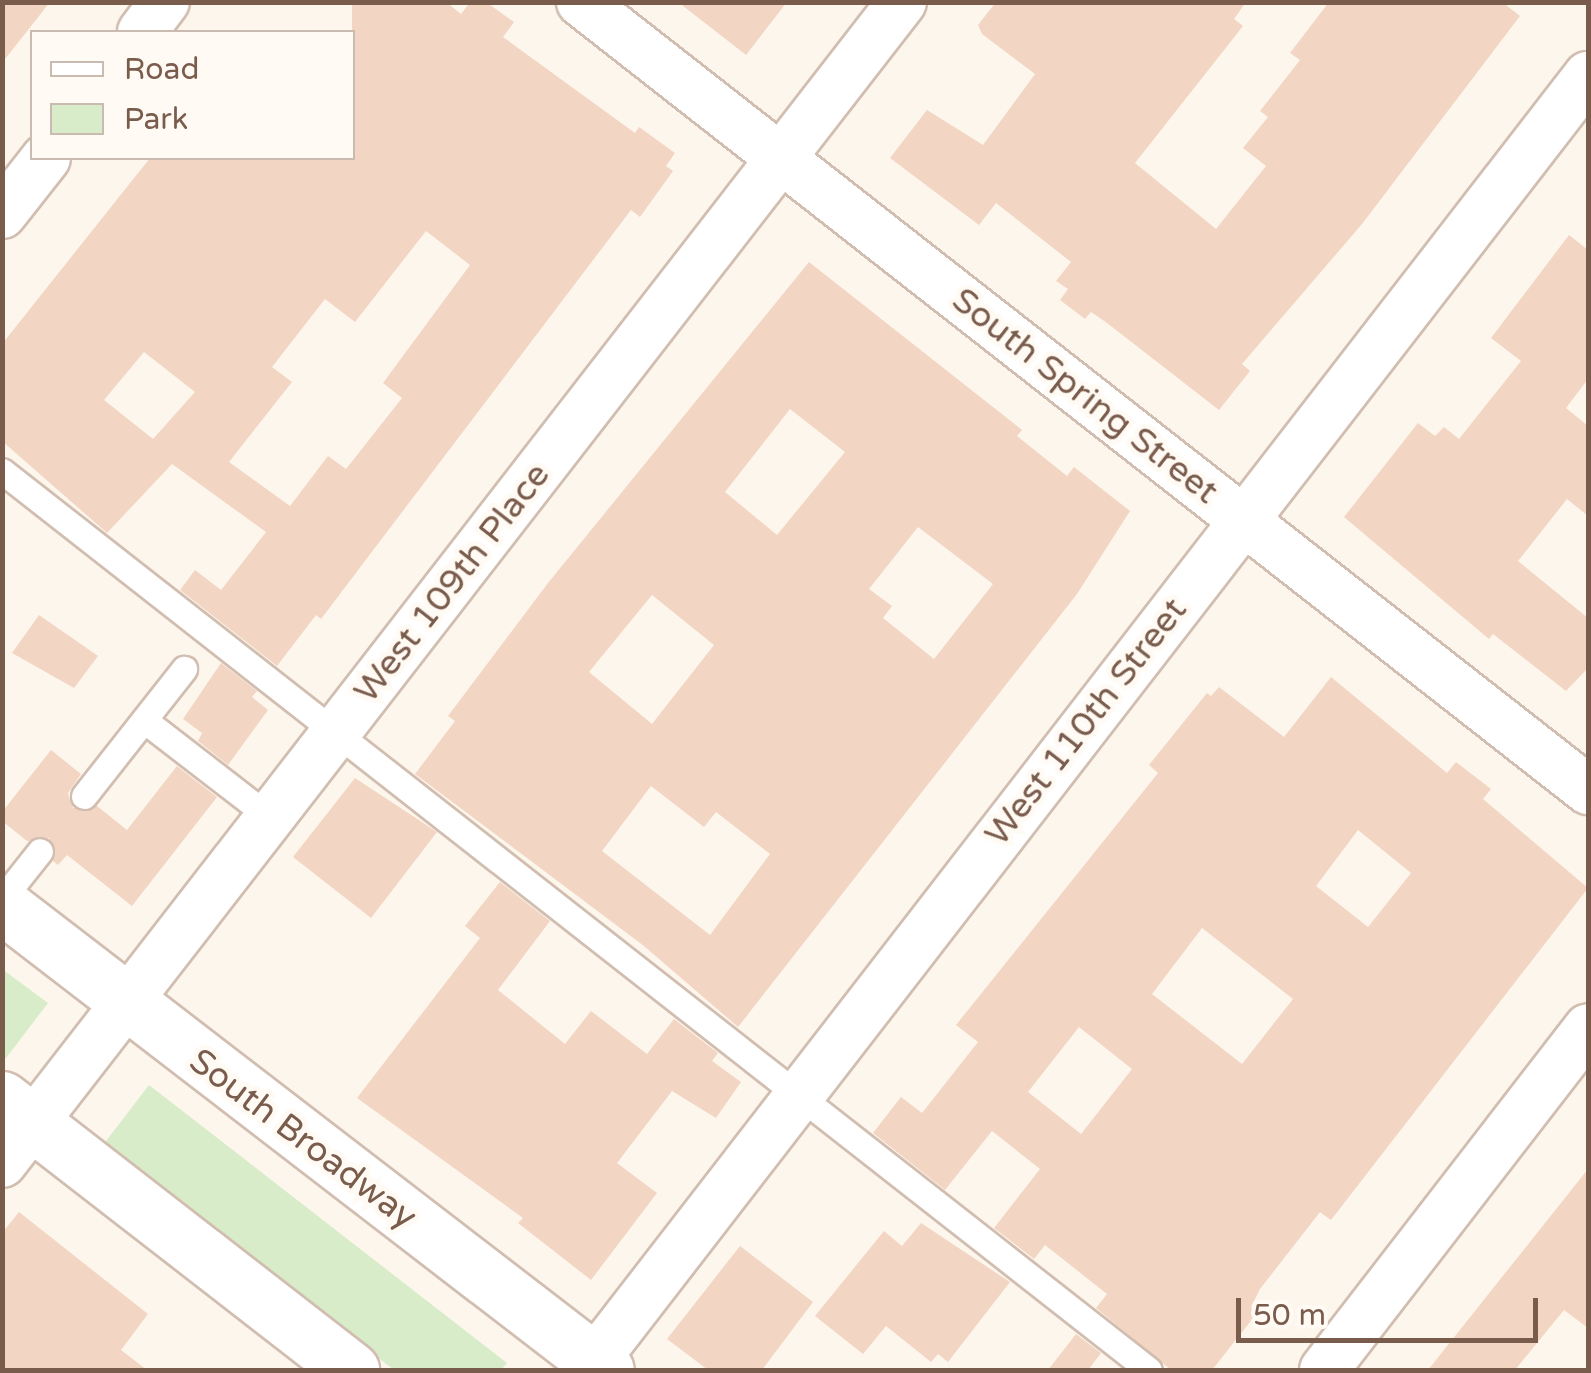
<!DOCTYPE html>
<style>
body{margin:0}
#map{position:relative;width:1591px;height:1373px;overflow:hidden;background:#fdf6ec;font-family:"Varela Round",sans-serif}
div>[style]{position:absolute}
.green>*{inset:0;background:#d8ecc9}
.building>*{inset:0;background:#f3d5c3}
.roads{filter:drop-shadow(2px 0 #d1beb0) drop-shadow(-2px 0 #d1beb0) drop-shadow(0 2px #d1beb0) drop-shadow(0 -2px #d1beb0)}
.lane>*{height:25px;margin:-12.5px;padding:0 12.5px;transform-origin:12.5px;border-radius:12.5px;background:#fff}
.street>*{height:48px;margin:-24px;padding:0 24px;transform-origin:24px;border-radius:24px;background:#fff}
.secondary>*{height:55px;margin:-27.5px;padding:0 27.5px;transform-origin:27.5px;border-radius:27.5px;background:#fff}
span{translate:-50% -50%;white-space:nowrap;text-align:center;line-height:1.15;-webkit-text-stroke:10px #fffaf3;paint-order:stroke}
.street-label{font-size:35px;color:#7a5c4d}
.frame{position:absolute;inset:0;border:5px solid #7a5c4d;pointer-events:none}
.legend{position:absolute;left:30px;top:30px;width:325px;height:130px;box-sizing:border-box;background:#fffaf3;border:2px solid #cabbb1;margin:0;padding:12px 18px;list-style:none;font-size:30px;color:#7a5c4d}
.legend li{display:flex;align-items:center;gap:20px;height:50px}
.legend b{width:50px;border:2px solid #cabbb1}
.scale{position:absolute;left:1236px;top:1298px;width:302px;height:45px;box-sizing:border-box;border:5px solid #7a5c4d;border-top:0;padding-left:12px;font-size:30px;line-height:35px;white-space:nowrap;color:#7a5c4d;-webkit-text-stroke:8px #fffaf3;paint-order:stroke}
</style>
<div id="map">
<div class="green">
<i style="clip-path:polygon(2px 969px,48px 1003px,3px 1062px,2px 1062px)"></i>
<i style="clip-path:polygon(149px 1085px,507px 1363px,501px 1370px,394px 1370px,103px 1145px)"></i>
</div>
<div class="building">
<i style="clip-path:polygon(2px 2px,50px 2px,2px 63px)"></i>
<i style="clip-path:polygon(evenodd,352px 2px,446px 2px,461px 14px,470px 2px,486px 2px,514px 22px,503px 37px,635px 133px,639px 127px,675px 153px,666px 166px,673px 171px,640px 217px,631px 210px,321px 619px,316px 615px,277px 666px,180px 590px,195px 570px,221px 590px,266px 532px,172px 464px,107px 533px,2px 441px,2px 344px,150px 158px,352px 158px,352px 2px,426px 231px,470px 265px,383px 383px,402px 398px,346px 469px,328px 456px,290px 506px,229px 462px,292px 382px,272px 367px,325px 299px,355px 322px,426px 231px,352px 2px,144px 352px,195px 392px,153px 439px,104px 400px,144px 352px)"></i>
<i style="clip-path:polygon(678px 2px,787px 2px,746px 55px)"></i>
<i style="clip-path:polygon(996px 2px,1246px 2px,1234px 19px,1243px 26px,1135px 163px,1216px 229px,1266px 166px,1243px 148px,1268px 117px,1260px 111px,1300px 60px,1290px 53px,1329px 2px,1502px 2px,1520px 16px,1362px 224px,1242px 364px,1250px 371px,1219px 410px,1107px 323px,1091px 312px,1085px 319px,1060px 300px,1068px 289px,1056px 281px,1071px 262px,996px 203px,979px 225px,890px 158px,927px 110px,983px 145px,1035px 74px,982px 34px,978px 25px)"></i>
<i style="clip-path:polygon(1569px 235px,1588px 250px,1588px 379px,1566px 408px,1588px 426px,1588px 516px,1567px 499px,1518px 561px,1588px 618px,1588px 668px,1566px 691px,1493px 634px,1489px 639px,1344px 517px,1418px 423px,1435px 436px,1444px 427px,1459px 439px,1521px 361px,1491px 338px)"></i>
<i style="clip-path:polygon(evenodd,809px 262px,1022px 430px,1017px 436px,1067px 476px,1074px 467px,1130px 511px,1077px 594px,738px 1027px,644px 946px,415px 774px,455px 721px,448px 716px,548px 583px,809px 262px,790px 409px,845px 452px,777px 535px,725px 492px,790px 409px,809px 262px,918px 527px,993px 584px,934px 659px,883px 618px,892px 606px,869px 589px,918px 527px,809px 262px,652px 595px,714px 645px,652px 724px,589px 672px,652px 595px,809px 262px,651px 786px,704px 827px,716px 812px,770px 854px,710px 935px,602px 851px,651px 786px)"></i>
<i style="clip-path:polygon(39px 615px,98px 656px,74px 688px,12px 653px)"></i>
<i style="clip-path:polygon(221px 663px,257px 691px,252px 697px,268px 710px,228px 765px,198px 741px,202px 733px,183px 719px)"></i>
<i style="clip-path:polygon(evenodd,1331px 677px,1447px 773px,1456px 762px,1491px 789px,1483px 799px,1588px 888px,1331px 1220px,1320px 1212px,1260px 1289px,1251px 1307px,1258px 1312px,1212px 1370px,1171px 1370px,1096px 1308px,1107px 1294px,1045px 1245px,1034px 1259px,994px 1228px,1040px 1169px,992px 1131px,945px 1190px,873px 1133px,901px 1097px,922px 1113px,978px 1042px,956px 1025px,1158px 773px,1149px 765px,1207px 693px,1211px 696px,1219px 687px,1284px 737px,1331px 677px,1358px 830px,1411px 873px,1368px 927px,1316px 886px,1358px 830px,1331px 677px,1202px 928px,1293px 999px,1242px 1064px,1152px 994px,1202px 928px,1331px 677px,1079px 1027px,1132px 1069px,1081px 1134px,1028px 1092px,1079px 1027px)"></i>
<i style="clip-path:polygon(51px 750px,81px 774px,68px 793px,73px 808px,97px 806px,127px 830px,177px 766px,217px 797px,132px 906px,67px 855px,58px 865px,53px 861px,49px 838px,27px 841px,2px 821px,2px 812px)"></i>
<i style="clip-path:polygon(355px 778px,437px 832px,371px 918px,293px 857px)"></i>
<i style="clip-path:polygon(500px 882px,550px 921px,498px 990px,565px 1044px,591px 1011px,647px 1054px,674px 1019px,718px 1053px,712px 1061px,741px 1082px,716px 1118px,672px 1091px,617px 1163px,657px 1193px,591px 1280px,518px 1223px,523px 1218px,357px 1098px,480px 938px,465px 926px)"></i>
<i style="clip-path:polygon(1588px 1169px,1588px 1328px,1564px 1310px,1515px 1370px,1428px 1370px)"></i>
<i style="clip-path:polygon(19px 1212px,148px 1314px,121px 1350px,147px 1370px,2px 1370px,2px 1233px)"></i>
<i style="clip-path:polygon(921px 1223px,1010px 1282px,948px 1362px,938px 1354px,931px 1362px,886px 1326px,863px 1354px,815px 1316px,884px 1231px,902px 1246px)"></i>
<i style="clip-path:polygon(740px 1246px,813px 1302px,762px 1370px,708px 1370px,667px 1339px)"></i>
<i style="clip-path:polygon(1076px 1334px,1101px 1353px,1088px 1370px,1048px 1370px)"></i>
</div>
<div class="roads">
<div class="lane">
<i style="left:2px;top:471px;width:1457px;rotate:38.09deg"></i>
<i style="left:144px;top:720px;width:160px;rotate:37.7deg"></i>
<i style="left:84px;top:796px;width:162px;rotate:-51.8deg"></i>
<i style="left:2px;top:899px;width:61px;rotate:-51.6deg"></i>
</div>
<div class="street">
<i style="left:581px;top:2px;width:1279px;rotate:38.04deg"></i>
<i style="left:142px;top:32px;width:38px;rotate:-53deg"></i>
<i style="left:2px;top:214px;width:71px;rotate:-51.8deg"></i>
<i style="left:2px;top:1163px;width:1469px;rotate:-52.22deg"></i>
<i style="left:587px;top:1370px;width:1636px;rotate:-52.28deg"></i>
<i style="left:1324px;top:1370px;width:432px;rotate:-52.3deg"></i>
</div>
<div class="secondary">
<i style="left:2px;top:905px;width:762px;rotate:37.59deg"></i>
<i style="left:2px;top:1099px;width:442px;rotate:37.8deg"></i>
</div>
</div>
<div class="street-label">
<span style="left:1085px;top:396px;rotate:38deg">South Spring Street</span>
<span style="left:452px;top:583px;rotate:-52deg">West 109th Place</span>
<span style="left:1086px;top:722px;rotate:-52deg">West 110th Street</span>
<span style="left:303px;top:1139px;rotate:37deg">South Broadway</span>
</div>
<div class="frame"></div>
<ul class="legend">
<li><b style="height:12px;background:#fff"></b>Road</li>
<li><b style="height:28px;background:#d8ecc9"></b>Park</li>
</ul>
<div class="scale">50 m</div>
</div>
